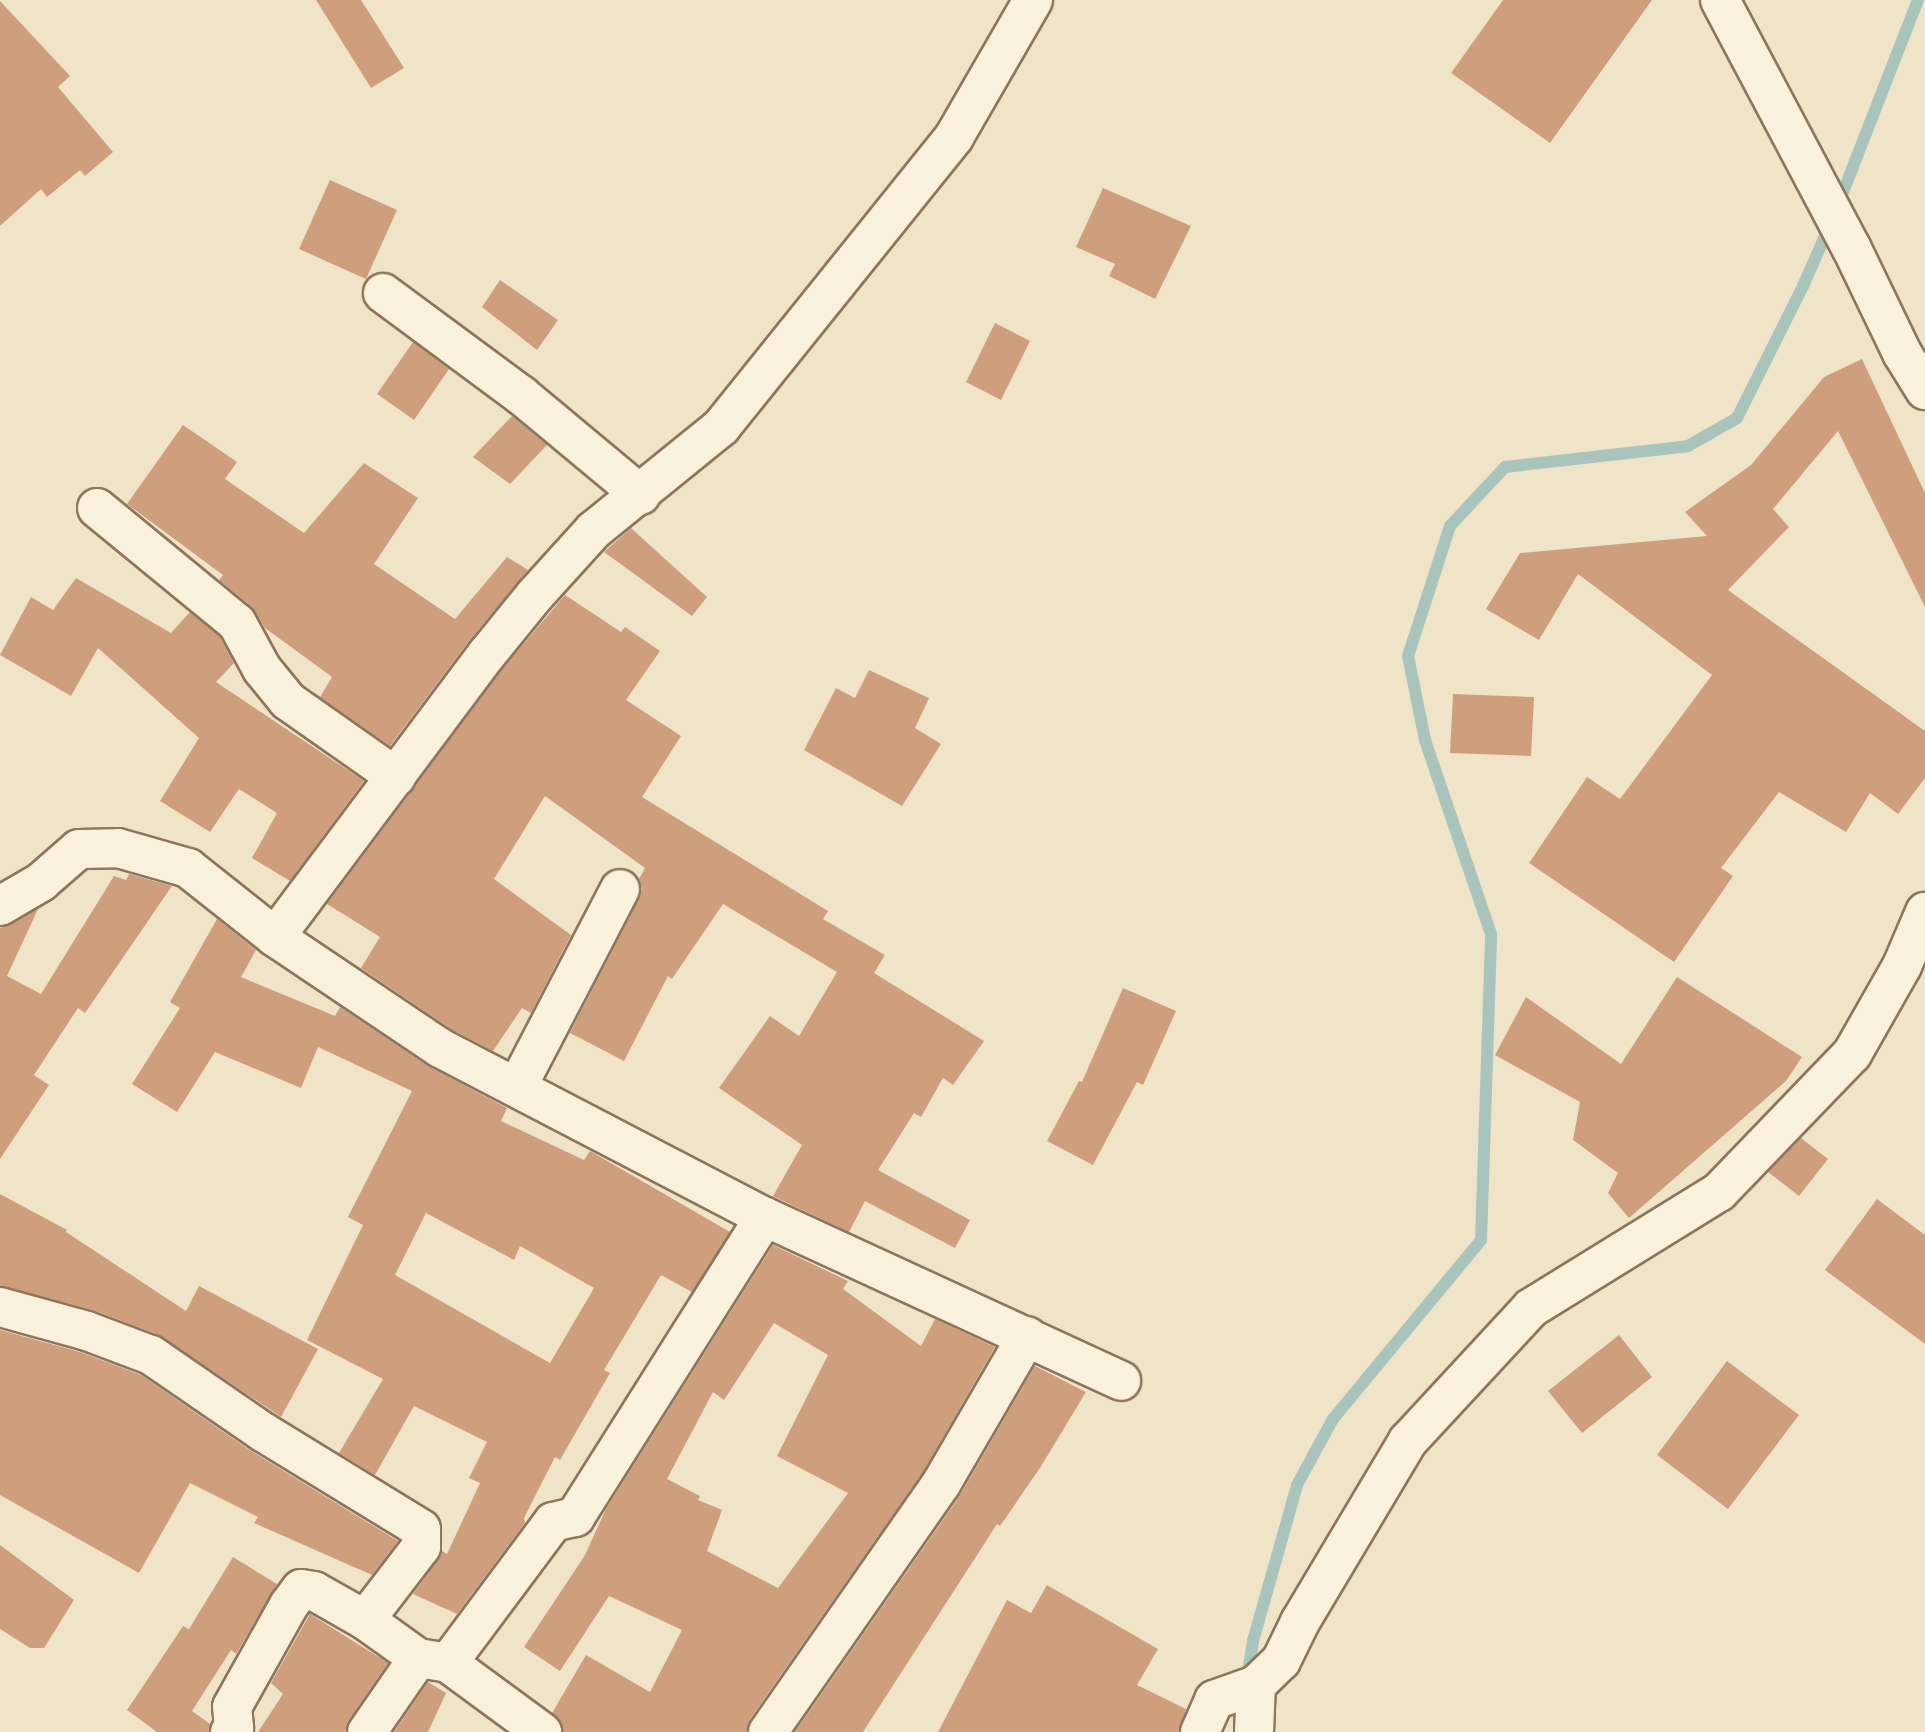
<!DOCTYPE html>
<style>
body{margin:0}
#map{position:relative;width:1925px;height:1732px;overflow:hidden;background:#f0e4c8;font-family:"Noto Serif",serif}
div>[style]{position:absolute}
.stream>*{height:12px;margin:-6px;padding:0 6px;transform-origin:6px;border-radius:6px;background:#a9c4bc}
.building>*{inset:0;background:#cf9f7d}
.roads{filter:drop-shadow(2px 0 #8d765c) drop-shadow(-2px 0 #8d765c) drop-shadow(0 2px #8d765c) drop-shadow(0 -2px #8d765c)}
.minor>*{height:38px;margin:-19px;padding:0 19px;transform-origin:19px;border-radius:19px;background:#faf1dc}
span{translate:-50% -50%;white-space:nowrap;text-align:center;line-height:1.15;-webkit-text-stroke:5px #f7eed8;paint-order:stroke}
</style>
<div id="map">
<div class="stream">
<i style="left:1838px;top:205px;width:220px;rotate:-68.7deg"></i>
<i style="left:1247px;top:1679px;width:38px;rotate:-81deg"></i>
<i style="left:1253px;top:1641px;width:162px;rotate:-74.2deg"></i>
<i style="left:1297px;top:1485px;width:75px;rotate:-61.4deg"></i>
<i style="left:1333px;top:1419px;width:232px;rotate:-50.4deg"></i>
<i style="left:1481px;top:1240px;width:306px;rotate:-88.1deg"></i>
<i style="left:1491px;top:934px;width:205px;rotate:-108.8deg"></i>
<i style="left:1425px;top:740px;width:86px;rotate:-101.4deg"></i>
<i style="left:1408px;top:656px;width:137px;rotate:-72.1deg"></i>
<i style="left:1450px;top:526px;width:81px;rotate:-47deg"></i>
<i style="left:1505px;top:467px;width:184px;rotate:-6.5deg"></i>
<i style="left:1688px;top:446px;width:56px;rotate:-29.7deg"></i>
<i style="left:1737px;top:418px;width:148px;rotate:-63.4deg"></i>
<i style="left:1803px;top:286px;width:67px;rotate:-66.1deg"></i>
</div>
<div class="building">
<i style="clip-path:polygon(316px 0,361px 0,404px 68px,371px 88px)"></i>
<i style="clip-path:polygon(1503px 0,1652px 0,1550px 143px,1451px 73px)"></i>
<i style="clip-path:polygon(0 1px,70px 76px,58px 87px,113px 152px,85px 176px,80px 170px,47px 197px,41px 189px,0 226px)"></i>
<i style="clip-path:polygon(330px 180px,397px 210px,366px 279px,299px 249px)"></i>
<i style="clip-path:polygon(1103px 188px,1191px 226px,1155px 299px,1109px 276px,1115px 264px,1076px 247px)"></i>
<i style="clip-path:polygon(500px 280px,558px 320px,537px 350px,482px 307px)"></i>
<i style="clip-path:polygon(995px 323px,1030px 341px,1001px 400px,966px 382px)"></i>
<i style="clip-path:polygon(413px 342px,449px 369px,414px 420px,377px 394px)"></i>
<i style="clip-path:polygon(1862px 359px,1925px 493px,1925px 607px,1838px 431px,1773px 509px,1789px 527px,1728px 590px,1925px 731px,1925px 778px,1898px 814px,1870px 793px,1846px 832px,1779px 792px,1721px 868px,1733px 876px,1674px 962px,1529px 863px,1587px 777px,1620px 799px,1712px 675px,1578px 574px,1539px 640px,1486px 609px,1520px 553px,1707px 536px,1685px 512px,1751px 465px,1824px 377px)"></i>
<i style="clip-path:polygon(512px 416px,547px 445px,510px 484px,473px 457px)"></i>
<i style="clip-path:polygon(183px 425px,237px 462px,225px 479px,304px 533px,364px 463px,418px 498px,374px 564px,455px 619px,507px 557px,528px 570px,469px 641px,390px 746px,320px 697px,332px 677px,265px 628px,251px 606px,219px 580px,223px 575px,127px 504px)"></i>
<i style="clip-path:polygon(631px 528px,707px 597px,692px 616px,604px 552px)"></i>
<i style="clip-path:polygon(76px 578px,171px 633px,190px 612px,220px 637px,234px 663px,216px 682px,364px 781px,290px 881px,252px 858px,277px 813px,239px 789px,210px 832px,160px 801px,199px 738px,98px 648px,71px 696px,0 655px,31px 597px,53px 610px)"></i>
<i style="clip-path:polygon(565px 595px,621px 632px,625px 627px,660px 651px,626px 700px,681px 736px,642px 797px,828px 911px,823px 919px,885px 955px,874px 973px,984px 1041px,953px 1085px,943px 1078px,921px 1117px,914px 1113px,878px 1170px,970px 1220px,955px 1248px,865px 1201px,849px 1232px,773px 1196px,802px 1145px,719px 1088px,770px 1016px,799px 1036px,837px 972px,723px 904px,672px 979px,668px 976px,624px 1061px,570px 1033px,639px 899px,642px 889px,639px 879px,645px 868px,545px 796px,494px 879px,571px 935px,531px 1013px,522px 1008px,493px 1051px,451px 1029px,361px 968px,380px 937px,327px 904px,504px 667px)"></i>
<i style="clip-path:polygon(869px 670px,929px 698px,915px 728px,941px 744px,902px 806px,804px 750px,836px 688px,855px 698px)"></i>
<i style="clip-path:polygon(1453px 694px,1534px 697px,1531px 756px,1450px 753px)"></i>
<i style="clip-path:polygon(129px 874px,172px 886px,85px 1013px,78px 1008px,34px 1075px,49px 1085px,0 1159px,0 928px,38px 909px,7px 976px,41px 994px,114px 876px,126px 880px)"></i>
<i style="clip-path:polygon(evenodd,217px 919px,256px 950px,241px 977px,335px 1016px,340px 1007px,428px 1066px,507px 1108px,501px 1121px,584px 1160px,590px 1151px,730px 1232px,692px 1292px,661px 1275px,604px 1370px,610px 1373px,560px 1460px,555px 1457px,524px 1518px,525px 1523px,457px 1614px,413px 1594px,438px 1560px,442px 1551px,447px 1554px,480px 1483px,469px 1478px,487px 1442px,414px 1406px,375px 1475px,339px 1453px,383px 1379px,307px 1340px,363px 1225px,348px 1217px,412px 1091px,318px 1047px,301px 1088px,215px 1052px,177px 1112px,132px 1084px,180px 1008px,170px 1002px,217px 919px,426px 1213px,514px 1260px,520px 1246px,594px 1288px,550px 1363px,395px 1275px,426px 1213px)"></i>
<i style="clip-path:polygon(1677px 977px,1802px 1057px,1786px 1081px,1629px 1218px,1608px 1193px,1618px 1173px,1573px 1140px,1580px 1102px,1495px 1055px,1526px 997px,1621px 1064px)"></i>
<i style="clip-path:polygon(1123px 988px,1176px 1011px,1143px 1085px,1137px 1082px,1093px 1165px,1047px 1141px,1079px 1081px,1082px 1082px)"></i>
<i style="clip-path:polygon(1801px 1138px,1828px 1159px,1799px 1196px,1768px 1172px)"></i>
<i style="clip-path:polygon(0 1194px,67px 1230px,66px 1232px,186px 1311px,199px 1286px,318px 1349px,281px 1417px,159px 1335px,93px 1310px,0 1286px)"></i>
<i style="clip-path:polygon(1877px 1199px,1925px 1235px,1925px 1344px,1825px 1270px)"></i>
<i style="clip-path:polygon(evenodd,773px 1245px,848px 1281px,843px 1289px,921px 1346px,935px 1319px,995px 1347px,923px 1472px,750px 1719px,746px 1732px,563px 1732px,562px 1723px,552px 1713px,586px 1655px,650px 1692px,682px 1630px,609px 1596px,560px 1671px,524px 1647px,585px 1555px,606px 1509px,773px 1245px,774px 1323px,828px 1355px,777px 1456px,848px 1493px,778px 1588px,707px 1551px,722px 1510px,698px 1500px,700px 1496px,667px 1479px,713px 1392px,724px 1400px,774px 1323px)"></i>
<i style="clip-path:polygon(0 1330px,80px 1352px,141px 1375px,251px 1451px,398px 1541px,372px 1575px,254px 1523px,258px 1517px,190px 1483px,139px 1573px,0 1495px)"></i>
<i style="clip-path:polygon(1619px 1335px,1652px 1377px,1582px 1433px,1548px 1391px)"></i>
<i style="clip-path:polygon(1727px 1361px,1799px 1415px,1728px 1509px,1657px 1455px)"></i>
<i style="clip-path:polygon(1035px 1366px,1086px 1392px,1040px 1468px,1000px 1526px,997px 1524px,863px 1732px,795px 1732px,959px 1497px)"></i>
<i style="clip-path:polygon(0 1545px,74px 1600px,44px 1648px,30px 1648px,0 1629px)"></i>
<i style="clip-path:polygon(233px 1557px,277px 1584px,236px 1654px,231px 1650px,192px 1711px,210px 1724px,209px 1732px,157px 1732px,127px 1710px,183px 1626px,189px 1629px)"></i>
<i style="clip-path:polygon(1047px 1585px,1158px 1649px,1137px 1685px,1186px 1709px,1179px 1732px,938px 1732px,1007px 1600px,1031px 1613px)"></i>
<i style="clip-path:polygon(310px 1614px,388px 1663px,349px 1720px,345px 1732px,258px 1732px,283px 1694px,271px 1683px)"></i>
<i style="clip-path:polygon(428px 1682px,446px 1693px,428px 1732px,394px 1732px)"></i>
</div>
<div class="roads">
<div class="minor">
<i style="left:1720px;top:0;width:280px;rotate:62.1deg"></i>
<i style="left:1851px;top:247px;width:118px;rotate:64.3deg"></i>
<i style="left:1902px;top:353px;width:44px;rotate:58.1deg"></i>
<i style="left:383px;top:293px;width:172px;rotate:36.5deg"></i>
<i style="left:521px;top:395px;width:156px;rotate:39.8deg"></i>
<i style="left:97px;top:508px;width:181px;rotate:39.4deg"></i>
<i style="left:237px;top:623px;width:52px;rotate:61.5deg"></i>
<i style="left:262px;top:669px;width:41px;rotate:50.9deg"></i>
<i style="left:288px;top:701px;width:132px;rotate:35.1deg"></i>
<i style="left:0;top:906px;width:48px;rotate:-30.3deg"></i>
<i style="left:41px;top:882px;width:50px;rotate:-41deg"></i>
<i style="left:79px;top:849px;width:39px;rotate:-1deg"></i>
<i style="left:118px;top:848px;width:73px;rotate:15.9deg"></i>
<i style="left:188px;top:868px;width:111px;rotate:38.4deg"></i>
<i style="left:275px;top:937px;width:199px;rotate:33.9deg"></i>
<i style="left:440px;top:1048px;width:366px;rotate:27.5deg"></i>
<i style="left:765px;top:1217px;width:392px;rotate:24.7deg"></i>
<i style="left:275px;top:937px;width:354px;rotate:-53.2deg"></i>
<i style="left:487px;top:654px;width:76px;rotate:-50.9deg"></i>
<i style="left:535px;top:595px;width:88px;rotate:-47.8deg"></i>
<i style="left:594px;top:530px;width:164px;rotate:-39deg"></i>
<i style="left:721px;top:427px;width:372px;rotate:-51.2deg"></i>
<i style="left:954px;top:137px;width:158px;rotate:-60deg"></i>
<i style="left:517px;top:1087px;width:223px;rotate:-62.5deg"></i>
<i style="left:0;top:1307px;width:90px;rotate:15.4deg"></i>
<i style="left:87px;top:1331px;width:68px;rotate:20.6deg"></i>
<i style="left:151px;top:1355px;width:136px;rotate:34.5deg"></i>
<i style="left:263px;top:1432px;width:185px;rotate:31.5deg"></i>
<i style="left:421px;top:1529px;width:18px;rotate:90deg"></i>
<i style="left:421px;top:1547px;width:92px;rotate:127.5deg"></i>
<i style="left:365px;top:1620px;width:65px;rotate:35.6deg"></i>
<i style="left:418px;top:1658px;width:30px;rotate:9deg"></i>
<i style="left:448px;top:1663px;width:117px;rotate:36.3deg"></i>
<i style="left:448px;top:1663px;width:176px;rotate:-53.3deg"></i>
<i style="left:553px;top:1522px;width:23px;rotate:-13deg"></i>
<i style="left:575px;top:1517px;width:355px;rotate:-57.7deg"></i>
<i style="left:230px;top:1732px;width:6px;rotate:-45deg"></i>
<i style="left:234px;top:1728px;width:21px;rotate:-95deg"></i>
<i style="left:232px;top:1707px;width:117px;rotate:-60.8deg"></i>
<i style="left:289px;top:1605px;width:20px;rotate:-53deg"></i>
<i style="left:301px;top:1589px;width:13px;rotate:9deg"></i>
<i style="left:314px;top:1591px;width:59px;rotate:29.6deg"></i>
<i style="left:367px;top:1732px;width:90px;rotate:-55.4deg"></i>
<i style="left:768px;top:1732px;width:302px;rotate:-55.1deg"></i>
<i style="left:941px;top:1484px;width:171px;rotate:-59.8deg"></i>
<i style="left:1200px;top:1732px;width:35px;rotate:-66deg"></i>
<i style="left:1214px;top:1700px;width:45px;rotate:-19.7deg"></i>
<i style="left:1256px;top:1685px;width:35px;rotate:-44deg"></i>
<i style="left:1281px;top:1661px;width:43px;rotate:-64deg"></i>
<i style="left:1300px;top:1622px;width:211px;rotate:-59.2deg"></i>
<i style="left:1408px;top:1441px;width:181px;rotate:-47.2deg"></i>
<i style="left:1531px;top:1308px;width:221px;rotate:-31.7deg"></i>
<i style="left:1719px;top:1192px;width:192px;rotate:-46.1deg"></i>
<i style="left:1852px;top:1054px;width:101px;rotate:-60.4deg"></i>
<i style="left:1902px;top:966px;width:59px;rotate:-66.9deg"></i>
<i style="left:1254px;top:1732px;width:47px;rotate:-87.6deg"></i>
</div>
</div>
</div>
